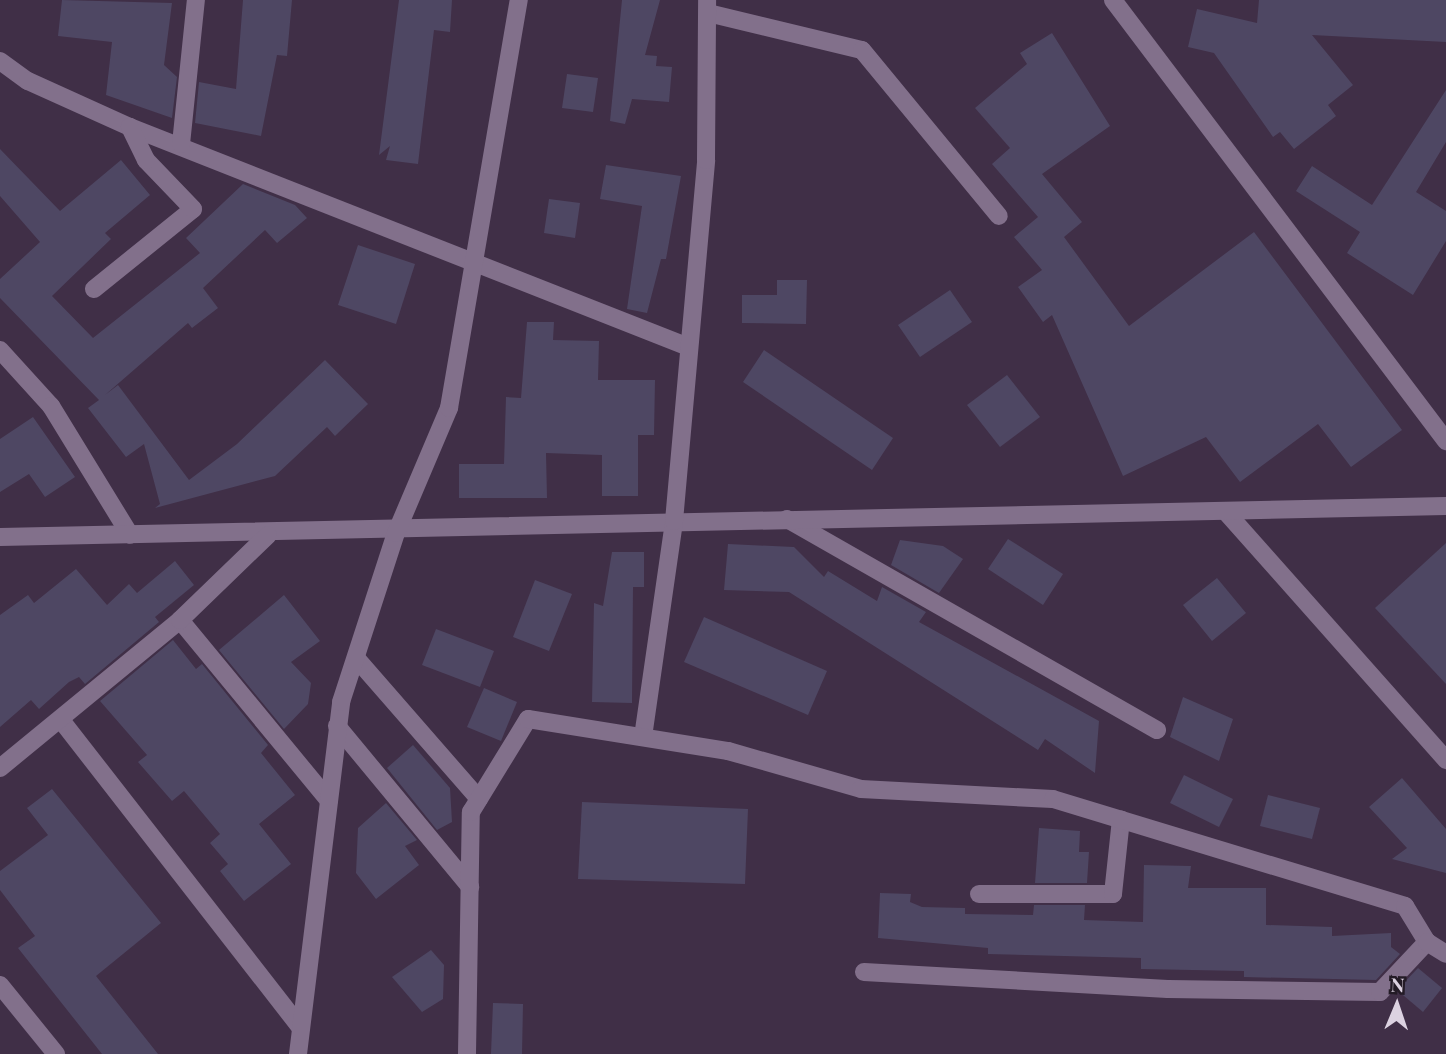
<!DOCTYPE html>
<style>
body{margin:0}
#map{position:relative;width:1446px;height:1054px;overflow:hidden;background:#402f47;font-family:"Playfair Display",serif}
div>[style]{position:absolute}
.building>*{inset:0;background:#4e4763}
.minor>*{height:18px;margin:-9px;padding:0 9px;transform-origin:9px;border-radius:9px;background:#82708b}
span{translate:-50% -50%;white-space:nowrap;text-align:center;line-height:1.15;-webkit-text-stroke:5px #231b26;paint-order:stroke}
.north{position:absolute;left:1362px;top:970px;width:70px;height:70px;-webkit-text-stroke:5px #231b26;paint-order:stroke;rotate:2deg;font-size:19px;font-weight:700;line-height:28px;text-align:center;color:#dcd2e1}
.north::after{content:'';display:block;margin:auto;width:24px;height:32px;background:#dcd2e1;clip-path:polygon(50% 0,100% 100%,50% 72%,0 100%)}
</style>
<div id="map">
<div class="building">
<i style="clip-path:polygon(62px 0,172px 3px,164px 65px,177px 77px,172px 118px,106px 95px,112px 42px,58px 36px)"></i>
<i style="clip-path:polygon(243px 0,292px 0,287px 56px,277px 55px,261px 136px,195px 123px,199px 82px,236px 89px)"></i>
<i style="clip-path:polygon(399px 0,452px 0,450px 32px,434px 30px,418px 164px,386px 160px,390px 146px,379px 155px)"></i>
<i style="clip-path:polygon(622px 0,660px 0,645px 55px,657px 56px,656px 66px,672px 67px,669px 102px,632px 99px,625px 124px,610px 121px)"></i>
<i style="clip-path:polygon(1259px 0,1446px 0,1446px 42px,1312px 35px,1353px 85px,1328px 105px,1336px 116px,1294px 149px,1280px 132px,1273px 137px,1214px 53px,1188px 47px,1197px 9px,1257px 23px)"></i>
<i style="clip-path:polygon(1052px 33px,1110px 126px,1042px 174px,1082px 222px,1064px 237px,1129px 326px,1254px 232px,1402px 430px,1351px 467px,1318px 424px,1240px 482px,1206px 437px,1123px 476px,1052px 315px,1043px 322px,1018px 287px,1042px 270px,1014px 237px,1038px 217px,992px 164px,1010px 148px,975px 108px,1027px 64px,1020px 53px)"></i>
<i style="clip-path:polygon(567px 74px,598px 78px,593px 112px,562px 108px)"></i>
<i style="clip-path:polygon(1446px 90px,1446px 142px,1416px 192px,1446px 211px,1446px 241px,1413px 295px,1347px 253px,1360px 232px,1296px 191px,1312px 166px,1372px 205px)"></i>
<i style="clip-path:polygon(0 149px,60px 211px,121px 160px,150px 195px,105px 233px,111px 239px,52px 296px,93px 338px,200px 253px,186px 238px,243px 184px,295px 205px,307px 218px,277px 243px,265px 230px,203px 288px,218px 308px,192px 328px,188px 323px,105px 395px,118px 385px,189px 480px,237px 444px,325px 360px,368px 404px,335px 436px,327px 427px,275px 476px,155px 508px,160px 504px,144px 444px,126px 457px,88px 408px,99px 400px,0 298px,0 279px,40px 242px,0 196px)"></i>
<i style="clip-path:polygon(606px 165px,681px 176px,666px 259px,661px 259px,647px 313px,627px 309px,642px 206px,600px 199px)"></i>
<i style="clip-path:polygon(549px 199px,580px 203px,575px 238px,544px 233px)"></i>
<i style="clip-path:polygon(358px 245px,415px 264px,396px 324px,338px 305px)"></i>
<i style="clip-path:polygon(777px 280px,807px 280px,806px 324px,742px 323px,742px 295px,777px 295px)"></i>
<i style="clip-path:polygon(950px 290px,972px 322px,920px 357px,898px 325px)"></i>
<i style="clip-path:polygon(527px 322px,554px 322px,553px 340px,599px 341px,598px 380px,655px 380px,654px 435px,638px 435px,638px 496px,602px 496px,602px 455px,546px 453px,547px 498px,459px 498px,459px 464px,504px 464px,506px 397px,521px 398px)"></i>
<i style="clip-path:polygon(764px 350px,893px 438px,872px 470px,743px 382px)"></i>
<i style="clip-path:polygon(1007px 375px,1040px 417px,1000px 447px,967px 405px)"></i>
<i style="clip-path:polygon(33px 417px,75px 477px,45px 497px,29px 474px,0 492px,0 439px)"></i>
<i style="clip-path:polygon(1008px 539px,1063px 574px,1043px 605px,988px 569px)"></i>
<i style="clip-path:polygon(900px 540px,943px 546px,963px 559px,939px 593px,891px 565px)"></i>
<i style="clip-path:polygon(1446px 543px,1446px 684px,1375px 608px)"></i>
<i style="clip-path:polygon(728px 544px,794px 547px,824px 577px,828px 571px,877px 601px,882px 587px,926px 612px,919px 622px,1099px 721px,1095px 773px,1045px 739px,1038px 750px,789px 592px,724px 590px)"></i>
<i style="clip-path:polygon(612px 552px,644px 552px,644px 587px,633px 587px,632px 703px,592px 702px,594px 603px,603px 606px)"></i>
<i style="clip-path:polygon(175px 561px,194px 585px,155px 617px,159px 622px,85px 684px,79px 677px,69px 682px,39px 709px,31px 700px,0 727px,0 615px,28px 595px,34px 603px,76px 569px,107px 605px,129px 584px,137px 593px)"></i>
<i style="clip-path:polygon(1217px 578px,1246px 613px,1212px 641px,1183px 605px)"></i>
<i style="clip-path:polygon(535px 580px,572px 594px,549px 651px,513px 637px)"></i>
<i style="clip-path:polygon(284px 595px,320px 641px,291px 662px,311px 683px,308px 704px,284px 729px,219px 650px)"></i>
<i style="clip-path:polygon(704px 617px,827px 671px,808px 715px,684px 662px)"></i>
<i style="clip-path:polygon(436px 629px,494px 651px,480px 687px,422px 665px)"></i>
<i style="clip-path:polygon(173px 640px,196px 669px,202px 664px,268px 745px,261px 753px,295px 795px,259px 824px,291px 864px,244px 901px,220px 871px,228px 864px,210px 843px,220px 834px,184px 791px,172px 801px,138px 762px,147px 755px,100px 701px)"></i>
<i style="clip-path:polygon(484px 688px,517px 702px,501px 741px,467px 727px)"></i>
<i style="clip-path:polygon(1183px 697px,1233px 719px,1219px 761px,1170px 737px)"></i>
<i style="clip-path:polygon(413px 745px,450px 788px,452px 822px,437px 830px,387px 768px)"></i>
<i style="clip-path:polygon(1184px 775px,1233px 799px,1219px 827px,1170px 803px)"></i>
<i style="clip-path:polygon(1402px 778px,1446px 829px,1446px 873px,1392px 859px,1407px 848px,1369px 807px)"></i>
<i style="clip-path:polygon(52px 789px,161px 923px,96px 976px,158px 1054px,102px 1054px,18px 948px,35px 936px,0 890px,0 871px,48px 835px,27px 808px)"></i>
<i style="clip-path:polygon(1268px 795px,1320px 808px,1312px 839px,1260px 826px)"></i>
<i style="clip-path:polygon(582px 802px,748px 809px,745px 884px,578px 879px)"></i>
<i style="clip-path:polygon(386px 803px,417px 840px,405px 846px,419px 865px,376px 899px,356px 873px,358px 828px)"></i>
<i style="clip-path:polygon(1039px 828px,1080px 831px,1079px 852px,1089px 852px,1087px 883px,1035px 883px)"></i>
<i style="clip-path:polygon(1144px 865px,1191px 866px,1188px 888px,1266px 888px,1266px 925px,1332px 927px,1332px 936px,1391px 933px,1391px 947px,1400px 954px,1376px 980px,1244px 977px,1244px 971px,1141px 969px,1141px 958px,988px 954px,988px 948px,878px 938px,880px 893px,911px 894px,910px 902px,922px 907px,965px 908px,965px 914px,1033px 915px,1034px 905px,1085px 905px,1084px 920px,1143px 922px)"></i>
<i style="clip-path:polygon(431px 950px,444px 965px,443px 999px,422px 1012px,392px 977px)"></i>
<i style="clip-path:polygon(1418px 968px,1442px 988px,1423px 1012px,1397px 990px)"></i>
<i style="clip-path:polygon(493px 1003px,523px 1004px,522px 1054px,491px 1054px)"></i>
</div>
<div class="minor">
<i style="left:1113px;top:0;width:553px;rotate:52.94deg"></i>
<i style="left:708px;top:13px;width:158px;rotate:13.5deg"></i>
<i style="left:862px;top:50px;width:215px;rotate:50.5deg"></i>
<i style="left:0;top:61px;width:34px;rotate:36deg"></i>
<i style="left:28px;top:81px;width:112px;rotate:24.3deg"></i>
<i style="left:130px;top:127px;width:598px;rotate:21.5deg"></i>
<i style="left:181px;top:144px;width:145px;rotate:-84.1deg"></i>
<i style="left:94px;top:289px;width:127px;rotate:-38.9deg"></i>
<i style="left:193px;top:209px;width:68px;rotate:-133.8deg"></i>
<i style="left:146px;top:160px;width:37px;rotate:-116deg"></i>
<i style="left:0;top:350px;width:76px;rotate:47.7deg"></i>
<i style="left:51px;top:406px;width:151px;rotate:58.5deg"></i>
<i style="left:1226px;top:512px;width:332px;rotate:48.4deg"></i>
<i style="left:787px;top:519px;width:426px;rotate:29.7deg"></i>
<i style="left:0;top:537px;width:1446px;rotate:-1.23deg"></i>
<i style="left:180px;top:620px;width:234px;rotate:50.5deg"></i>
<i style="left:356px;top:658px;width:187px;rotate:48.9deg"></i>
<i style="left:61px;top:720px;width:390px;rotate:52.1deg"></i>
<i style="left:337px;top:726px;width:209px;rotate:50.4deg"></i>
<i style="left:643px;top:737px;width:218px;rotate:-81.8deg"></i>
<i style="left:674px;top:521px;width:362px;rotate:-84.9deg"></i>
<i style="left:706px;top:160px;width:160px;rotate:-89.6deg"></i>
<i style="left:0;top:768px;width:233px;rotate:-39.4deg"></i>
<i style="left:180px;top:620px;width:122px;rotate:-44deg"></i>
<i style="left:979px;top:894px;width:134px"></i>
<i style="left:1113px;top:894px;width:75px;rotate:-83.9deg"></i>
<i style="left:864px;top:972px;width:304px;rotate:3.2deg"></i>
<i style="left:1168px;top:989px;width:212px;rotate:0.8deg"></i>
<i style="left:1380px;top:992px;width:69px;rotate:-46.8deg"></i>
<i style="left:0;top:985px;width:89px;rotate:50.9deg"></i>
<i style="left:298px;top:1054px;width:355px;rotate:-83deg"></i>
<i style="left:341px;top:702px;width:178px;rotate:-72deg"></i>
<i style="left:396px;top:533px;width:136px;rotate:-67deg"></i>
<i style="left:449px;top:408px;width:414px;rotate:-80.3deg"></i>
<i style="left:467px;top:1054px;width:242px;rotate:-89.1deg"></i>
<i style="left:471px;top:812px;width:109px;rotate:-58.5deg"></i>
<i style="left:528px;top:719px;width:203px;rotate:9.1deg"></i>
<i style="left:728px;top:751px;width:138px;rotate:15.9deg"></i>
<i style="left:861px;top:789px;width:192px;rotate:3deg"></i>
<i style="left:1053px;top:799px;width:368px;rotate:16.9deg"></i>
<i style="left:1405px;top:906px;width:42px;rotate:58.6deg"></i>
<i style="left:1427px;top:942px;width:22px;rotate:32deg"></i>
</div>
<div class="north">N</div>
</div>
